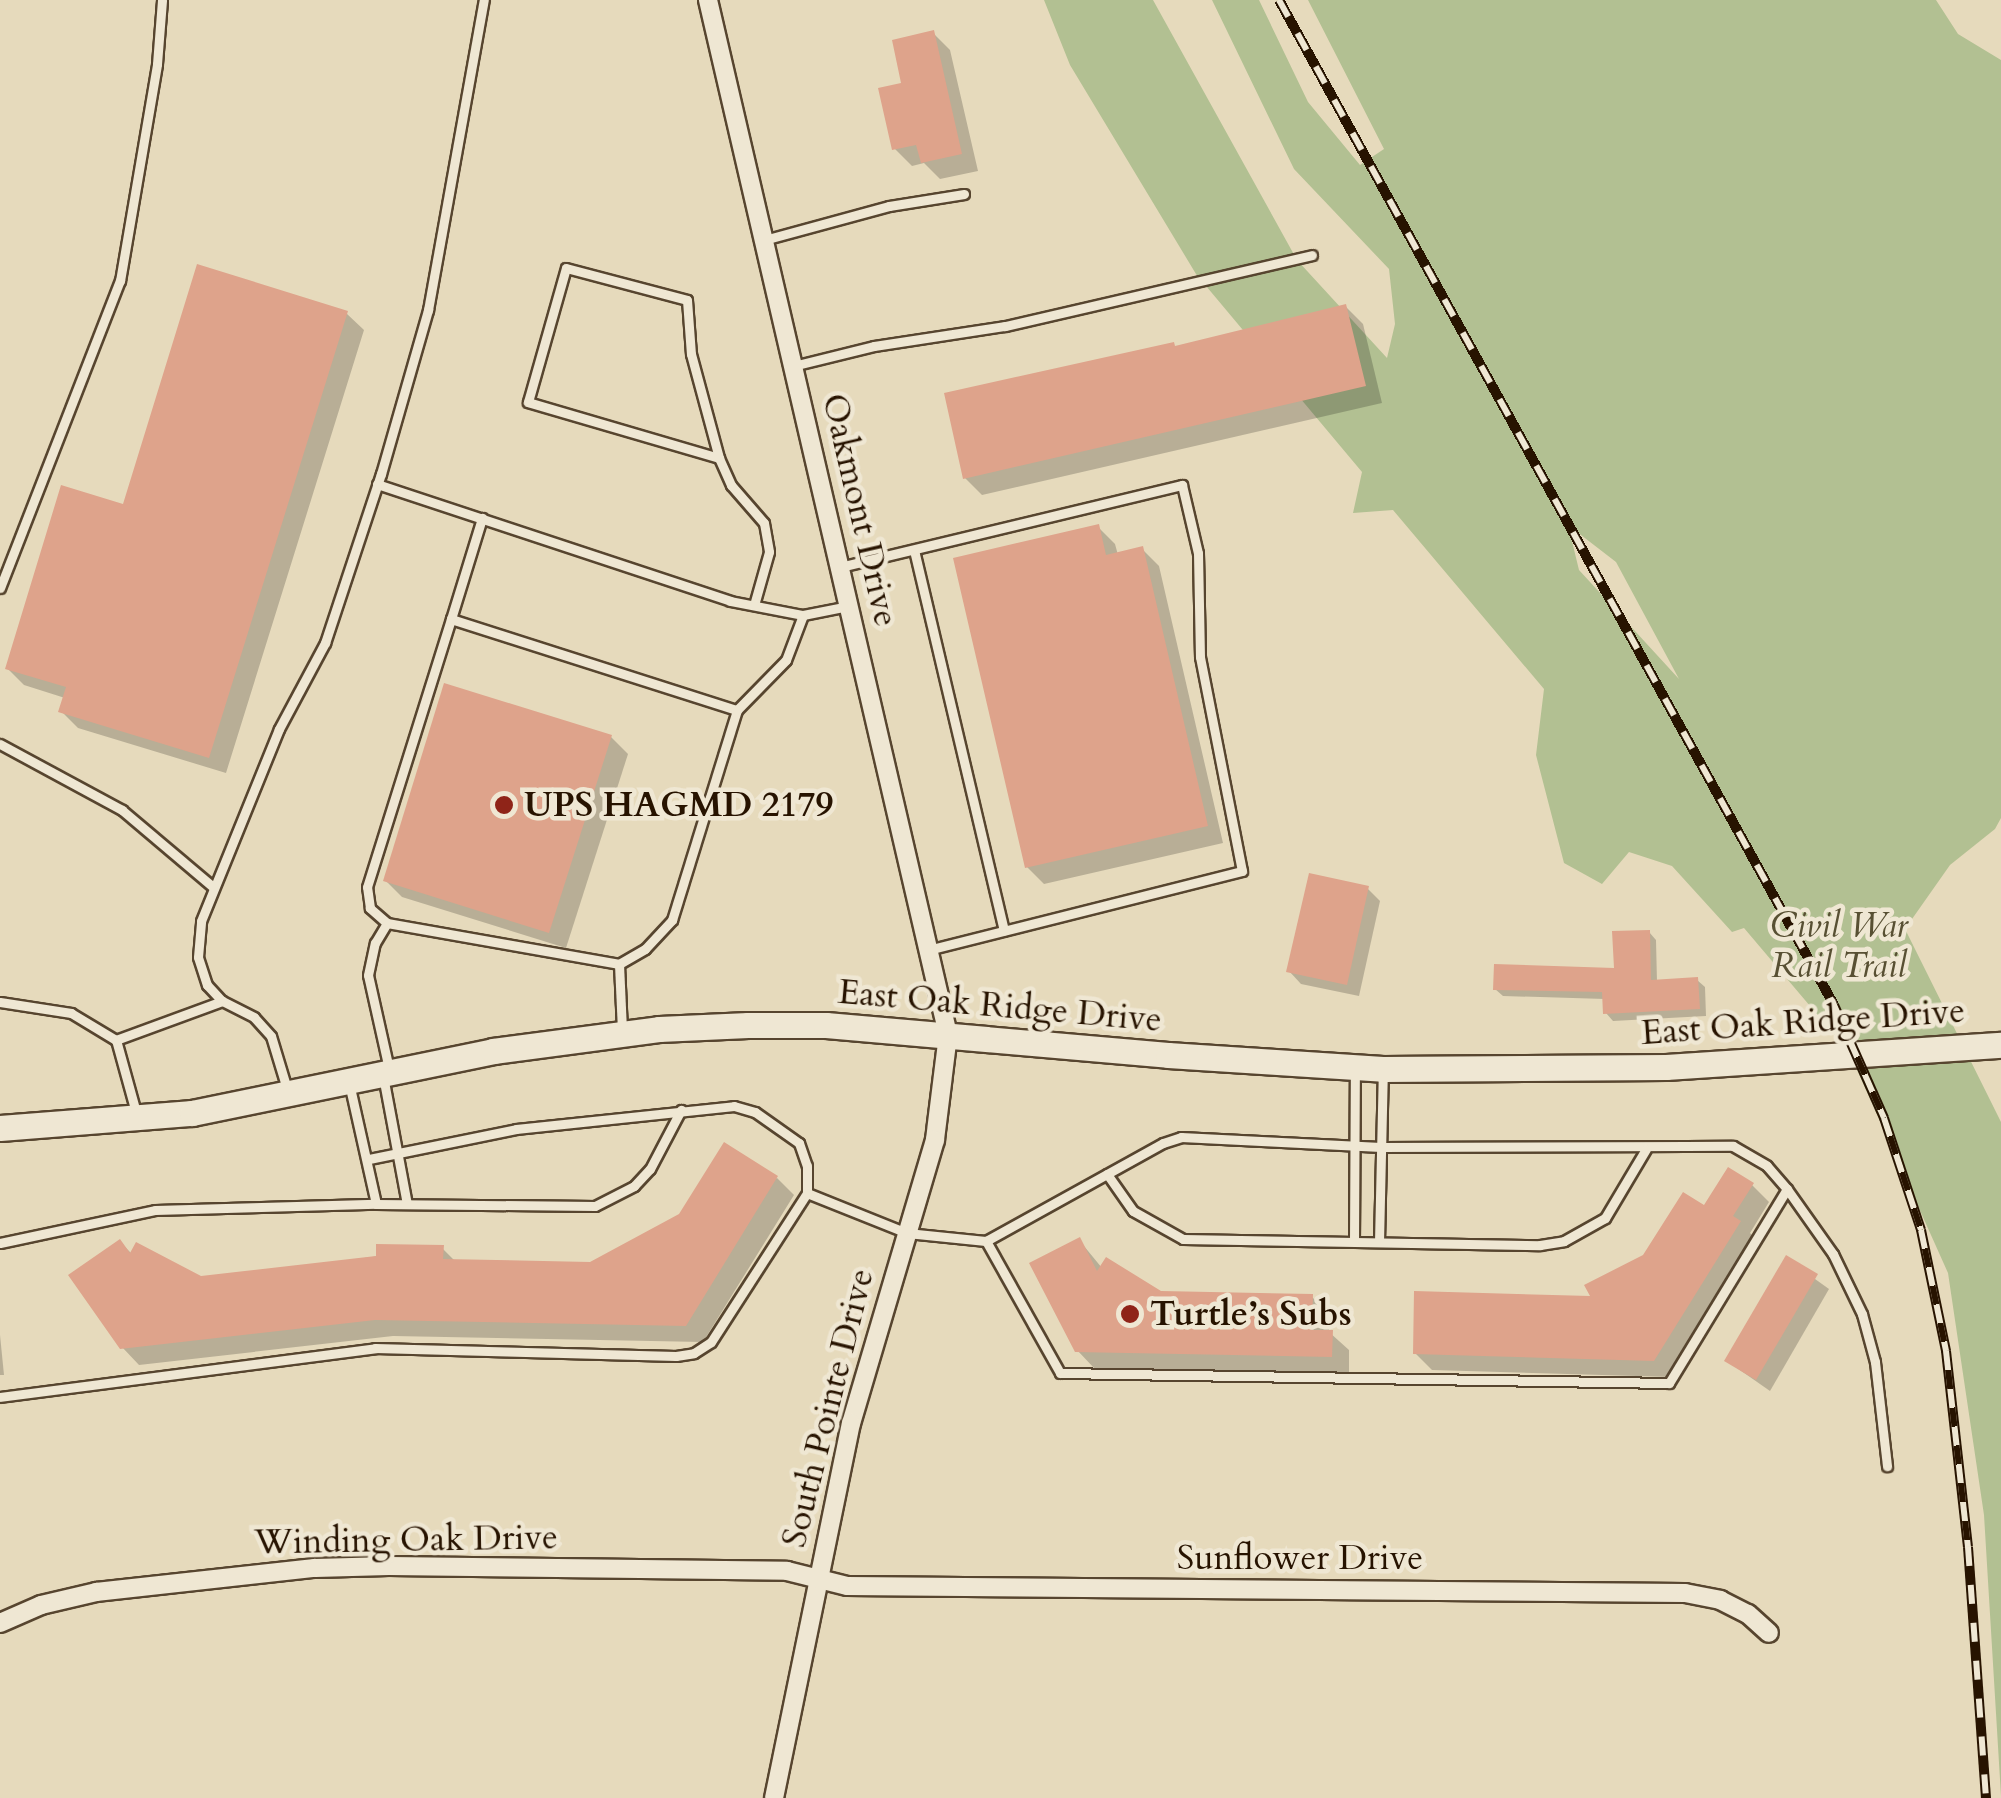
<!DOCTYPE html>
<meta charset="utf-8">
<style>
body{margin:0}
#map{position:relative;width:2001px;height:1798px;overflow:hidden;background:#e6dabc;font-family:Cardo,serif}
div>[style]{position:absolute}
.green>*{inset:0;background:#b2c092}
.shadow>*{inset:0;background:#0003}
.building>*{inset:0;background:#dea38b}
.roads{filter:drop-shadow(2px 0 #57452f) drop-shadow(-2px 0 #57452f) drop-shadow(0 2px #57452f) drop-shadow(0 -2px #57452f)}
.lane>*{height:9px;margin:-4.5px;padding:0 4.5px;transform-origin:4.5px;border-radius:4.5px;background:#efe7d3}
.street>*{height:18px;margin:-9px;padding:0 9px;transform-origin:9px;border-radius:9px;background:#efe7d3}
.secondary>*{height:25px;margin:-12.5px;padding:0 12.5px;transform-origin:12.5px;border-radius:12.5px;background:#efe7d3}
.rail>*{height:10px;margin-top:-5px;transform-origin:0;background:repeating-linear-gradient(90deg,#efe7d3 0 19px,#271300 0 38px);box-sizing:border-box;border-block:2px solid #271300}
.dots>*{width:28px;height:28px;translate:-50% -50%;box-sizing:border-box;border:5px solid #efe7d3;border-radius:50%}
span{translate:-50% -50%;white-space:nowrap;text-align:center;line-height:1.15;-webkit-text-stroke:9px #efe7d3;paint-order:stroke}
.street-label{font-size:35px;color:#271300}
.poi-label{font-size:35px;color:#271300;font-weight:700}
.left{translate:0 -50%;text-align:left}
.park-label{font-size:35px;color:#585033;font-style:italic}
</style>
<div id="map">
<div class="green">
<i style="clip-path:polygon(evenodd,1044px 0,1153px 0,1297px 260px,1387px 358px,1395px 324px,1389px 269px,1294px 169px,1212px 0,1259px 0,1308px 102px,1360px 165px,1384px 149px,1308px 0,1936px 0,1958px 34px,2001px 60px,2001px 818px,1995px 829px,1950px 865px,1905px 929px,2001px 1122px,2001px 1796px,1984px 1515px,1948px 1273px,1849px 1052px,1744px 928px,1732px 932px,1672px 866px,1629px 852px,1602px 884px,1564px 863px,1536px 755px,1544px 689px,1393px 510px,1353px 513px,1362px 472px,1196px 274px,1070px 65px,1044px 0,1568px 525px,1616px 562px,1679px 679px,1579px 570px,1568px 525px)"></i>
</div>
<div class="shadow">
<i style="clip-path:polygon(933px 33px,950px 50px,978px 171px,940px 179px,924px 163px,912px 166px,895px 149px,904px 85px)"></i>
<i style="clip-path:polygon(1346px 307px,1363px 324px,1382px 403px,982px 495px,965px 478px,1176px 348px)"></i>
<i style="clip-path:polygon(346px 313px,364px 330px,226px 773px,78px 728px,61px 711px,65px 698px,24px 685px,7px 668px,124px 507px)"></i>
<i style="clip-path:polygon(1098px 527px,1115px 544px,1118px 555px,1142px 549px,1159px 566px,1223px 843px,1044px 884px,1027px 867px)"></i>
<i style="clip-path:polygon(611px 737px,628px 754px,566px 948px,402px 897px,385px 880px)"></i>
<i style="clip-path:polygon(1368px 889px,1380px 901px,1359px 996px,1301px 984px,1289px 971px)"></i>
<i style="clip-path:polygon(1649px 932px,1656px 940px,1657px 982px,1697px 980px,1705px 987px,1706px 1016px,1613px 1021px,1606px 1013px,1605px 999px,1503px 996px,1495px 989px,1616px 970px)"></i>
<i style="clip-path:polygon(777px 1178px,794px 1195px,703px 1342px,393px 1336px,139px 1365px,122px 1347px,120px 1242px,132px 1254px,201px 1279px,442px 1248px,456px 1262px,591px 1264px)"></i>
<i style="clip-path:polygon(1752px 1185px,1769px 1202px,1750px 1233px,1757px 1240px,1671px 1377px,1432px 1370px,1415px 1353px,1594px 1299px,1705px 1208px)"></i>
<i style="clip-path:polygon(1079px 1240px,1102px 1268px,1160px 1294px,1312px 1297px,1329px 1314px,1329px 1332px,1349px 1350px,1349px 1373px,1094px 1368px,1077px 1350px)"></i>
<i style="clip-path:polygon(1787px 1259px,1829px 1289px,1770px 1391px,1727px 1361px)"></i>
<i style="clip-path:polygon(0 1335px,4px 1375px,0 1375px)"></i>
</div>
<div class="building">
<i style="clip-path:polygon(934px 30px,962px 154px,921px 163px,916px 145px,892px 150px,878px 88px,901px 83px,892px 40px)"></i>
<i style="clip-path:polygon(197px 264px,348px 311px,209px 758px,58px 712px,66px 687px,5px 669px,61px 485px,123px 504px)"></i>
<i style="clip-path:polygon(1346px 304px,1366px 386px,963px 479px,944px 393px,1174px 342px,1175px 346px)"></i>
<i style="clip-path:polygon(1099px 524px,1106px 555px,1143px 546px,1208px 826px,1025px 868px,953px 558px)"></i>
<i style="clip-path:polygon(444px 683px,612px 735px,549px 933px,383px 881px)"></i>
<i style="clip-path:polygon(1309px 873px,1369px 886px,1347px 985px,1286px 972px)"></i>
<i style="clip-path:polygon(1650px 930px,1651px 980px,1698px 977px,1700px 1009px,1603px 1014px,1602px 992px,1493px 990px,1494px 964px,1614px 968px,1612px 931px)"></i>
<i style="clip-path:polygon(724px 1142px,778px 1176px,686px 1326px,375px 1320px,120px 1349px,68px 1275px,120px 1239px,130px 1253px,136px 1242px,201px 1276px,376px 1256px,376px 1244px,444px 1245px,443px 1259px,590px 1262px,679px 1214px)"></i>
<i style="clip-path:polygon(1728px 1167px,1754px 1183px,1733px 1216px,1741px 1221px,1654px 1361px,1413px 1354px,1414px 1291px,1590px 1296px,1584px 1285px,1643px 1255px,1683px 1192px,1704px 1205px)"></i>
<i style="clip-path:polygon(1080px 1237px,1097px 1271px,1106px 1257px,1161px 1291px,1313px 1294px,1312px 1330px,1333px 1330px,1332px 1357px,1075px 1352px,1029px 1263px)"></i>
<i style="clip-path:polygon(1786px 1255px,1818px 1274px,1756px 1380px,1724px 1361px)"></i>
</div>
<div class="roads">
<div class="lane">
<i style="left:764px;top:240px;width:130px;rotate:-15.2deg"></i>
<i style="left:889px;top:206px;width:76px;rotate:-9.1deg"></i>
<i style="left:793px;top:366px;width:83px;rotate:-13.9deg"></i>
<i style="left:874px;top:346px;width:133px;rotate:-8.7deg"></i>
<i style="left:1005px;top:326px;width:315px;rotate:-13deg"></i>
<i style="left:719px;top:458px;width:199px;rotate:-163.7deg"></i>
<i style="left:528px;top:402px;width:139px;rotate:-74.2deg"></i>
<i style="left:566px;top:268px;width:125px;rotate:14.8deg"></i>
<i style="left:687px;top:300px;width:54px;rotate:85.8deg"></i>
<i style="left:691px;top:354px;width:108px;rotate:74.9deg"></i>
<i style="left:719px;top:458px;width:30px;rotate:66deg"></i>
<i style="left:731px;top:485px;width:50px;rotate:49deg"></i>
<i style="left:764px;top:523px;width:29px;rotate:80deg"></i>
<i style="left:769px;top:552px;width:55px;rotate:105.8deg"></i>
<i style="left:377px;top:484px;width:372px;rotate:18.3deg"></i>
<i style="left:730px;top:601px;width:74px;rotate:10.9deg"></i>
<i style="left:914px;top:550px;width:391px;rotate:76.7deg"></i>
<i style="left:840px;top:567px;width:352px;rotate:-13.5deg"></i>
<i style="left:1182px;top:485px;width:70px;rotate:76.8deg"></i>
<i style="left:1198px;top:553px;width:104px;rotate:88.9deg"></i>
<i style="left:1200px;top:657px;width:218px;rotate:78.9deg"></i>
<i style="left:1242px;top:871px;width:324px;rotate:165.9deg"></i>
<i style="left:0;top:588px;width:330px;rotate:-68.7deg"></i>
<i style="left:120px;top:281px;width:220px;rotate:-80.3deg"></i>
<i style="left:157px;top:64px;width:64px;rotate:-85.5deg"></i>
<i style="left:451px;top:619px;width:106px;rotate:-72.9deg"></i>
<i style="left:0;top:744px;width:139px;rotate:28.4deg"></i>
<i style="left:122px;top:810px;width:119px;rotate:40.2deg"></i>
<i style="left:387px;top:923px;width:23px;rotate:-139deg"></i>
<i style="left:370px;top:908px;width:21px;rotate:-98deg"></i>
<i style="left:367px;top:887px;width:281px;rotate:-72.6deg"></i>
<i style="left:451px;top:619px;width:300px;rotate:17.7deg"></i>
<i style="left:619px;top:964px;width:67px;rotate:87.4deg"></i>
<i style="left:0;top:1002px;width:72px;rotate:8.8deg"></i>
<i style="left:71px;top:1013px;width:52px;rotate:31deg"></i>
<i style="left:389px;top:1069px;width:96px;rotate:-102.6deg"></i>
<i style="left:368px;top:975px;width:33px;rotate:-78deg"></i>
<i style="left:375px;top:943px;width:23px;rotate:-59deg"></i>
<i style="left:387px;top:923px;width:236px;rotate:10deg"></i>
<i style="left:619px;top:964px;width:30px;rotate:-30deg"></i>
<i style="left:645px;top:949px;width:40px;rotate:-47deg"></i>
<i style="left:672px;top:920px;width:220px;rotate:-72.8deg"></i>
<i style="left:737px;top:710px;width:70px;rotate:-45.6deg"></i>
<i style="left:786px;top:660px;width:48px;rotate:-69.3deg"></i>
<i style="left:803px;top:615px;width:47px;rotate:-11.1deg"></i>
<i style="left:383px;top:1076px;width:130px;rotate:79.4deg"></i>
<i style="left:349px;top:1083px;width:124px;rotate:77.4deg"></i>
<i style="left:287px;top:1089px;width:55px;rotate:-106.8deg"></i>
<i style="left:271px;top:1036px;width:25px;rotate:-132deg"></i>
<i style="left:254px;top:1017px;width:36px;rotate:-153deg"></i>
<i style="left:222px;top:1001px;width:22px;rotate:-133deg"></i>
<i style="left:207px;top:985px;width:29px;rotate:-108deg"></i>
<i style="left:198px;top:957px;width:36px;rotate:-85deg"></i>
<i style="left:201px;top:921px;width:207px;rotate:-67.9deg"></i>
<i style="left:279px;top:729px;width:98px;rotate:-61.9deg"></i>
<i style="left:325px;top:643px;width:178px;rotate:-71.7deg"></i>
<i style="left:381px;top:474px;width:171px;rotate:-74deg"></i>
<i style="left:428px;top:310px;width:315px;rotate:-79.8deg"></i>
<i style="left:137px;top:1116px;width:79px;rotate:-105.4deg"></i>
<i style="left:116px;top:1040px;width:113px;rotate:-20.2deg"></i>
<i style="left:369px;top:1159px;width:150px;rotate:-11.5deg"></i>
<i style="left:516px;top:1129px;width:219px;rotate:-6deg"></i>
<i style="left:734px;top:1106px;width:22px;rotate:16deg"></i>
<i style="left:755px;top:1112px;width:54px;rotate:35.2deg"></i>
<i style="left:799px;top:1143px;width:24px;rotate:71deg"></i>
<i style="left:807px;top:1166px;width:27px;rotate:90deg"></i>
<i style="left:807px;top:1193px;width:108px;rotate:21.8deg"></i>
<i style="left:907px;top:1233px;width:79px;rotate:5.8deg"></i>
<i style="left:986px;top:1241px;width:202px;rotate:-29deg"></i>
<i style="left:1163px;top:1143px;width:19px;rotate:-18deg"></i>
<i style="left:1181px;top:1137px;width:200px;rotate:2.9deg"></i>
<i style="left:1381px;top:1147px;width:352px;rotate:-0.2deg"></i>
<i style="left:1733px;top:1146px;width:39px;rotate:30deg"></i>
<i style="left:1767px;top:1166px;width:30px;rotate:49deg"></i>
<i style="left:1787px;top:1189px;width:80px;rotate:54.7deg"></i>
<i style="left:1833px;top:1254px;width:67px;rotate:64.2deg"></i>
<i style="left:1862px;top:1314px;width:50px;rotate:74.8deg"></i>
<i style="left:1875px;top:1362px;width:105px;rotate:83.4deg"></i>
<i style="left:1107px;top:1174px;width:45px;rotate:54.9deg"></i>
<i style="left:1133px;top:1211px;width:57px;rotate:29.2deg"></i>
<i style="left:1183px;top:1239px;width:357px;rotate:1deg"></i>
<i style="left:1540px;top:1245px;width:24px;rotate:-9deg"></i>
<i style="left:1564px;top:1241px;width:47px;rotate:-29.3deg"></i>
<i style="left:1605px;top:1218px;width:80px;rotate:-59.3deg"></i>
<i style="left:986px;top:1241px;width:151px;rotate:60.7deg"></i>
<i style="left:1060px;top:1373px;width:609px;rotate:0.94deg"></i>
<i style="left:1669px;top:1383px;width:227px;rotate:-58.7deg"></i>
<i style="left:1354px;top:1241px;width:170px;rotate:-89.7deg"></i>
<i style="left:1379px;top:1242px;width:172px;rotate:-88.7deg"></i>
<i style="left:0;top:1243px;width:158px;rotate:-12deg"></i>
<i style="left:155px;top:1210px;width:221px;rotate:-1.6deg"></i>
<i style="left:376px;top:1204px;width:219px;rotate:0.5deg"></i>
<i style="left:595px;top:1206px;width:44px;rotate:-27.1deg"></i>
<i style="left:634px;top:1186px;width:23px;rotate:-47deg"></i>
<i style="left:650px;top:1169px;width:67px;rotate:-62.3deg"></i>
<i style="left:0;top:1397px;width:378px;rotate:-7.4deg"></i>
<i style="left:375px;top:1348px;width:301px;rotate:1.5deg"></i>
<i style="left:676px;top:1356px;width:18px;rotate:-9deg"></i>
<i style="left:694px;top:1353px;width:20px;rotate:-33deg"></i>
<i style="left:711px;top:1342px;width:177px;rotate:-57.2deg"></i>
</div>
<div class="street">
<i style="left:708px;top:0;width:1062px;rotate:76.94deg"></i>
<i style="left:948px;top:1035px;width:106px;rotate:97.1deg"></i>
<i style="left:935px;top:1140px;width:295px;rotate:106.5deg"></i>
<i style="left:851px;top:1423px;width:383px;rotate:101.6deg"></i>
<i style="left:0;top:1623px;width:45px;rotate:-23.7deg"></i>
<i style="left:41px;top:1605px;width:57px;rotate:-13.3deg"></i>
<i style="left:96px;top:1592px;width:220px;rotate:-6.3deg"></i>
<i style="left:315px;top:1568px;width:74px;rotate:-1.5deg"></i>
<i style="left:389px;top:1566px;width:398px;rotate:0.7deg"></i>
<i style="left:787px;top:1571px;width:62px;rotate:14deg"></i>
<i style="left:847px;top:1586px;width:838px;rotate:0.48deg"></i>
<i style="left:1685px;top:1593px;width:36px;rotate:11deg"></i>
<i style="left:1720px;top:1600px;width:31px;rotate:27deg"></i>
<i style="left:1748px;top:1614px;width:28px;rotate:42deg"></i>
</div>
<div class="secondary">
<i style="left:0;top:1128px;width:193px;rotate:-4.5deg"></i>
<i style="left:192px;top:1113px;width:307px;rotate:-11.6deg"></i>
<i style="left:493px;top:1051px;width:167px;rotate:-7.5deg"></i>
<i style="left:659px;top:1029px;width:89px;rotate:-2.6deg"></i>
<i style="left:748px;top:1025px;width:78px"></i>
<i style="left:826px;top:1025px;width:343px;rotate:5deg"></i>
<i style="left:1168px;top:1055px;width:215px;rotate:3.7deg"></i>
<i style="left:1383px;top:1069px;width:283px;rotate:-0.4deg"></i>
<i style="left:1666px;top:1067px;width:336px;rotate:-3.8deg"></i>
</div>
</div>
<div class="rail">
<i style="left:1279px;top:0;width:1148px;rotate:61.09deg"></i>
<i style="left:1834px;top:1005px;width:124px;rotate:66.1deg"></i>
<i style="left:1884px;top:1118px;width:118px;rotate:71.7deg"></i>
<i style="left:1921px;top:1230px;width:124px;rotate:78.3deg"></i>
<i style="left:1946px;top:1351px;width:197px;rotate:83.6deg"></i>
<i style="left:1968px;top:1547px;width:252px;rotate:85.9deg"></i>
</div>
<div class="dots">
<i style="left:504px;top:805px;background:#8f2418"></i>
<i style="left:1130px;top:1314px;background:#8f2418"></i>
</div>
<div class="street-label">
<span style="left:860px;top:510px;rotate:77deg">Oakmont Drive</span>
<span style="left:1000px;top:1006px;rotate:5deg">East Oak Ridge Drive</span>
<span style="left:1803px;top:1022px;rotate:-4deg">East Oak Ridge Drive</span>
<span style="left:828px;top:1408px;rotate:-76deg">South Pointe Drive</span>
<span style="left:406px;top:1540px;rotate:-1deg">Winding Oak Drive</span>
<span style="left:1300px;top:1558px">Sunflower Drive</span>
</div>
<div class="poi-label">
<span class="left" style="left:524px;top:805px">UPS HAGMD 2179</span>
<span class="left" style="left:1150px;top:1314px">Turtle’s Subs</span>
</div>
<div class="park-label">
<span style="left:1839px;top:946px">Civil War<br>Rail Trail</span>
</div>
</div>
